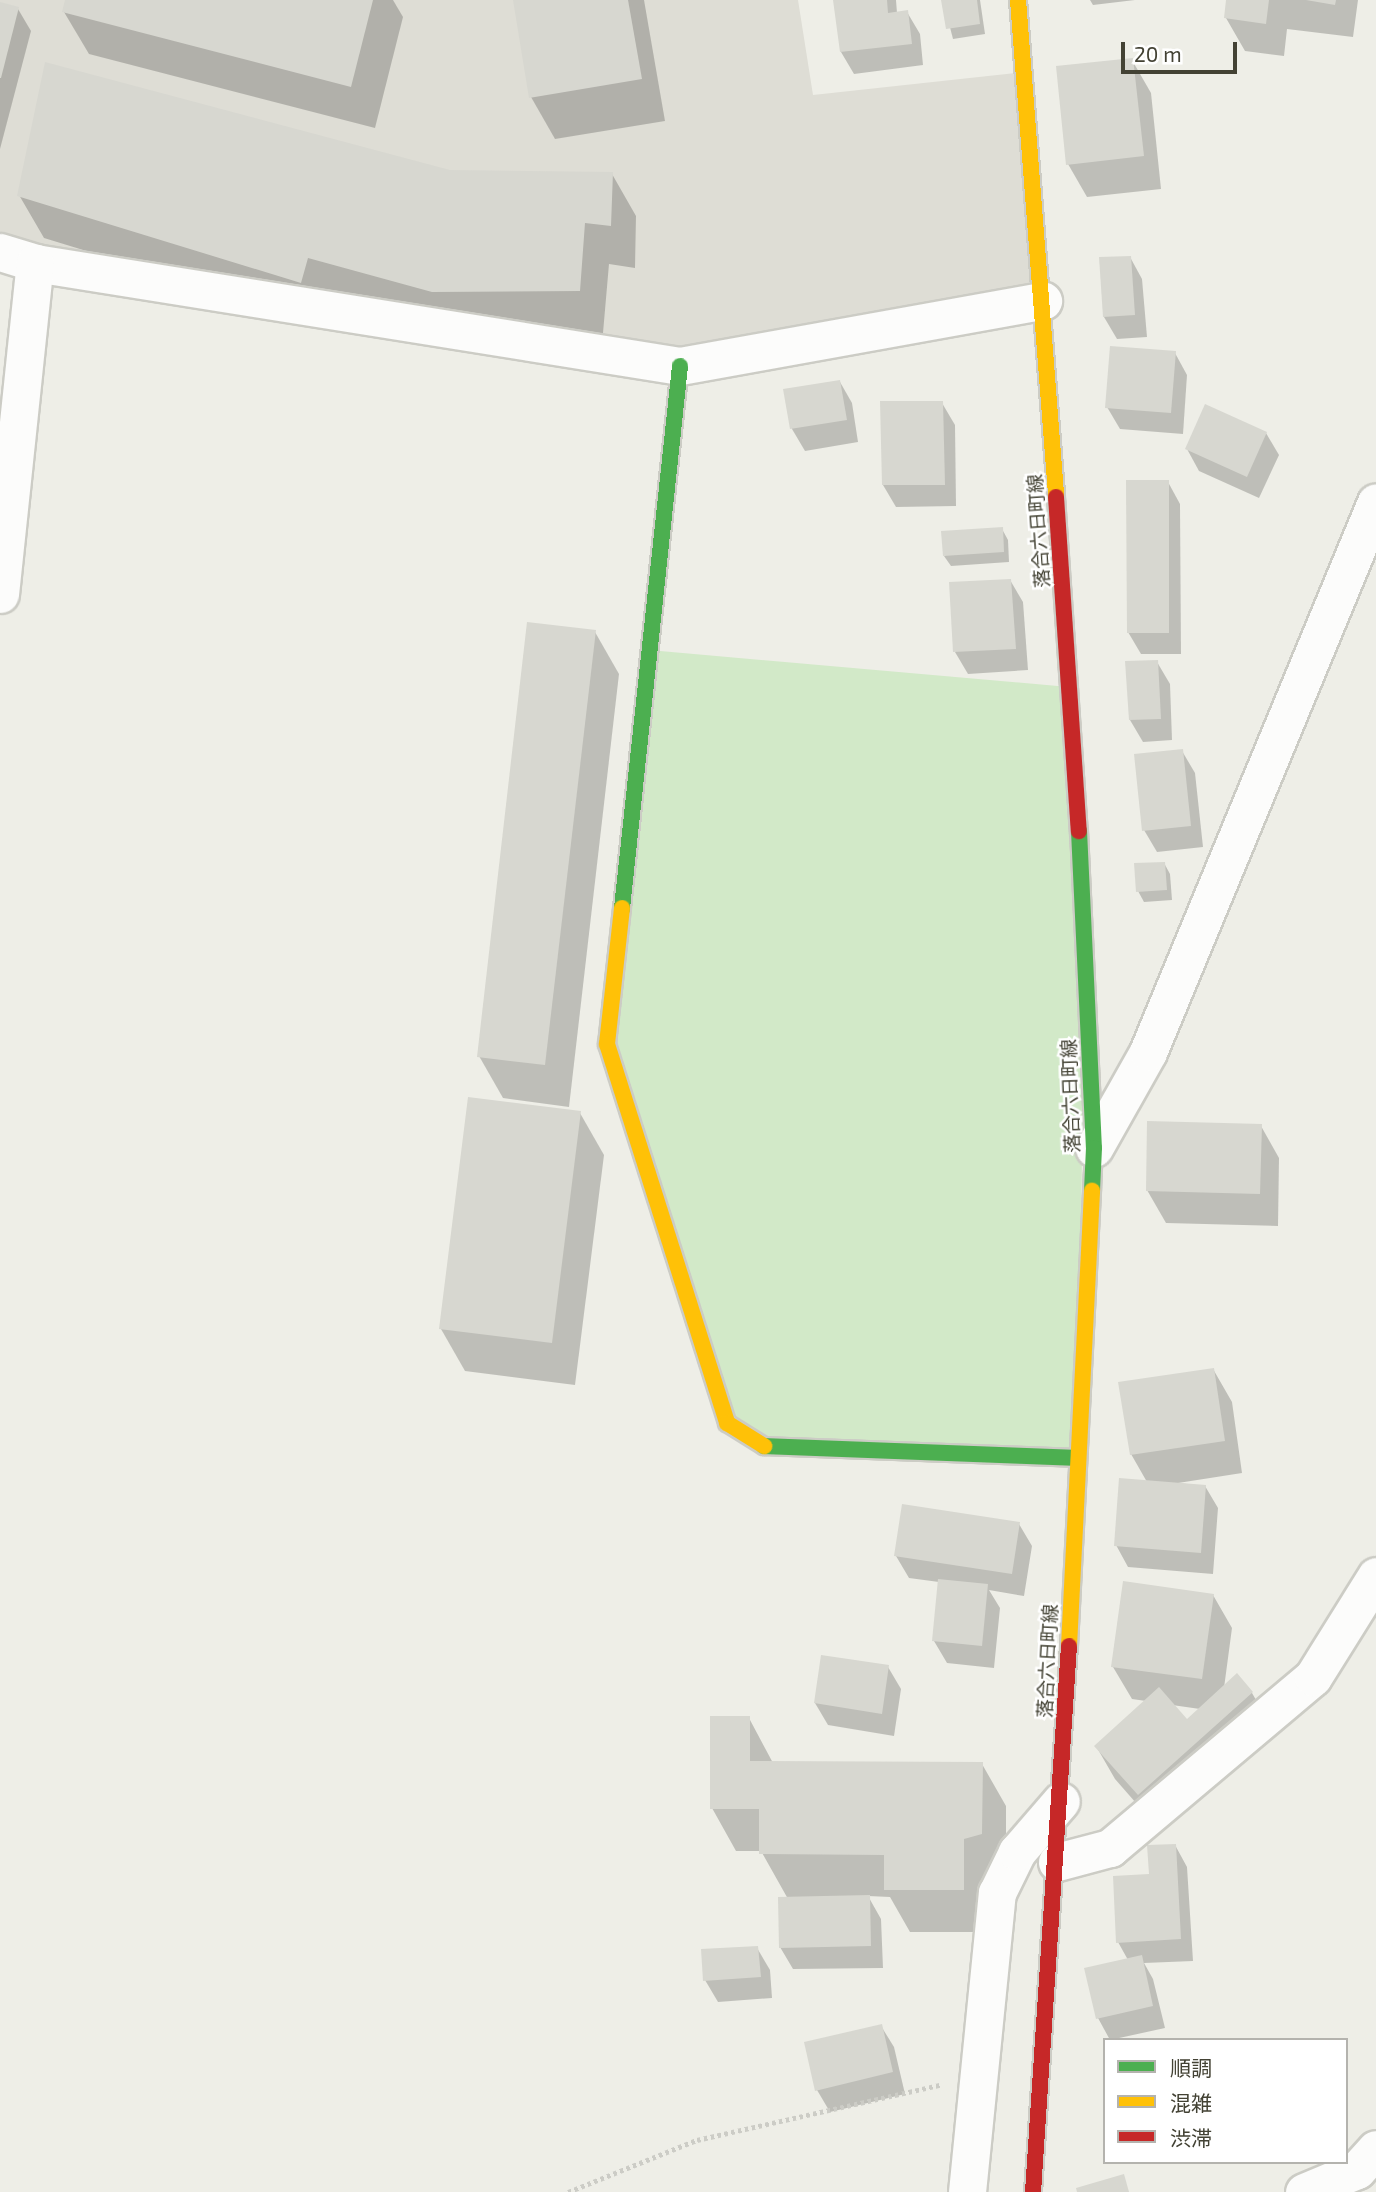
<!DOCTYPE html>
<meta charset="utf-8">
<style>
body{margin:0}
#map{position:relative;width:1376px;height:2192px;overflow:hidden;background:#eeeee7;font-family:"Exo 2","Noto Sans JP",sans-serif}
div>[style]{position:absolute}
.industrial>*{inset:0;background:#deddd5}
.green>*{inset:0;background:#d2e9c8}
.shadow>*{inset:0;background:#0003}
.building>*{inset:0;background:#d7d7d0}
.path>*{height:4.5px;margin-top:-2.25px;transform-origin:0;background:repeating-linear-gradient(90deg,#ccccc6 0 3.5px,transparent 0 7px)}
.roads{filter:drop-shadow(2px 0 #ccccc5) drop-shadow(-2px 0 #ccccc5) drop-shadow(0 2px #ccccc5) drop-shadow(0 -2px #ccccc5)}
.street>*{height:37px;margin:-18.5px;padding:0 18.5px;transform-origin:18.5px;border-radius:18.5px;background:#fcfcfb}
.fast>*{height:16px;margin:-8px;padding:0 8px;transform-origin:8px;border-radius:8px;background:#4caf50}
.slow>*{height:16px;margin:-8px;padding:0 8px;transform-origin:8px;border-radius:8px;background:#ffc107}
.jam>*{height:16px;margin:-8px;padding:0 8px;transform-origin:8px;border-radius:8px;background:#c62828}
span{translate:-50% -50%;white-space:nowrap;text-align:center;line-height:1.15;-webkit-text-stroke:5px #fff;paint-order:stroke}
.street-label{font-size:19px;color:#434234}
.legend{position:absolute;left:1103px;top:2038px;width:245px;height:126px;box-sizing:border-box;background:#fff;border:2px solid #b4b3ae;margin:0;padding:9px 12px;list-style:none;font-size:21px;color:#434234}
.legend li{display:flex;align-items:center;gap:14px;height:35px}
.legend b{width:35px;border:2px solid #b4b3ae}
.scale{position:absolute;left:1121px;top:42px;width:116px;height:32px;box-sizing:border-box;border:4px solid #434234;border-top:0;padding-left:9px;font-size:21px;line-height:24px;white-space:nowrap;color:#434234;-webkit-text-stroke:5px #fff;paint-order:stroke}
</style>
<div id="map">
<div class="industrial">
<i style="clip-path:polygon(0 0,798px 0,813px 95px,1024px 72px,1043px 301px,680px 366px,0 252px)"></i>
</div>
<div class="green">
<i style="clip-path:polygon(649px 650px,1069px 687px,1085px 928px,1078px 1458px,770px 1450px,727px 1423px,607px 1044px)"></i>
</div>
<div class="shadow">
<i style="clip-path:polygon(67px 0,393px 0,403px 17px,375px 128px,89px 54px,64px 12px)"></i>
<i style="clip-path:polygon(514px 0,644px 0,665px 121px,555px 139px,531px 97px)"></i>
<i style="clip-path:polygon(835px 0,896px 0,897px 13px,907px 12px,920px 34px,923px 65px,854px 74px,841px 52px)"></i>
<i style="clip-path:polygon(943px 0,980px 0,985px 34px,953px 39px)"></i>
<i style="clip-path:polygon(1090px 0,1135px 0,1093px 5px)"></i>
<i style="clip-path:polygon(1228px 0,1358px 0,1353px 37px,1287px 29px,1284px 56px,1245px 51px,1226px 18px)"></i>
<i style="clip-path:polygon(0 4px,18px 9px,31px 31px,0 149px)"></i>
<i style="clip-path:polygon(1132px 60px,1151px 93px,1161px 189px,1087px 197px,1068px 164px)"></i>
<i style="clip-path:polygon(612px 174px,636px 216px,635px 268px,609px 264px,603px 333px,458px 334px,325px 324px,44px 238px,19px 195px)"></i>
<i style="clip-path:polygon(1130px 257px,1142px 279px,1147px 337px,1117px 339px,1104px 317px)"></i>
<i style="clip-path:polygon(1175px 353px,1187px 375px,1183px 434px,1120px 429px,1107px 407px)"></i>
<i style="clip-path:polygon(840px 382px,852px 403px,858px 442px,805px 451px,792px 429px,785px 391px)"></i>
<i style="clip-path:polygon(942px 403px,955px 425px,956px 506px,896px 507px,883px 485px)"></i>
<i style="clip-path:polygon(1266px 433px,1279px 455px,1259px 498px,1199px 471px,1187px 449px)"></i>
<i style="clip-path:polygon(1168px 482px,1180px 504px,1181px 654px,1141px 654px,1128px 632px)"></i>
<i style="clip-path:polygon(1002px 529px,1008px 540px,1009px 562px,951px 566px,944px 556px)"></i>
<i style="clip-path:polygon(1010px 580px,1023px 602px,1028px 670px,968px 674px,955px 652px)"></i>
<i style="clip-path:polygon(595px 632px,619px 674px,569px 1107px,503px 1098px,479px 1056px)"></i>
<i style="clip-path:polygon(1157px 662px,1170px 684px,1172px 740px,1143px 742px,1130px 720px)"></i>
<i style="clip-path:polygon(1182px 751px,1195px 773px,1203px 847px,1157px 852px,1144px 830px)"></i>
<i style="clip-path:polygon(1164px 863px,1170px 874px,1172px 900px,1144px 902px,1138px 891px)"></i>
<i style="clip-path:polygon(580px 1113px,604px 1155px,575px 1385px,465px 1371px,441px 1329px)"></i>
<i style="clip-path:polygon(1261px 1126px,1279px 1158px,1278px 1226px,1166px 1223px,1147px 1190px)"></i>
<i style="clip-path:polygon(1213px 1369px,1232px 1402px,1242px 1473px,1178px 1483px,1205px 1486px,1218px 1508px,1213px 1574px,1128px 1567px,1116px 1545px,1147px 1482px,1131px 1454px)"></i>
<i style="clip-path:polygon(1019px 1524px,1032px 1546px,1024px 1596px,989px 1590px,1000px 1608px,994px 1668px,947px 1663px,934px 1641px,939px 1582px,909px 1578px,896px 1556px)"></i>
<i style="clip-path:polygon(evenodd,1213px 1595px,1232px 1628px,1224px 1688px,1252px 1693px,1271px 1726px,1157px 1827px,1115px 1779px,1096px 1746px,1146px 1701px,1132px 1699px,1113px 1667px,1213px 1595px,1172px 1705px,1200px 1709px,1187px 1721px,1172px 1705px)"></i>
<i style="clip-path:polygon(888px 1667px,901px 1689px,894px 1736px,828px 1725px,815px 1703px)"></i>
<i style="clip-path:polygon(749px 1718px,773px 1763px,982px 1764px,1006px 1806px,1006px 1876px,987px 1932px,910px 1932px,890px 1897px,868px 1896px,881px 1919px,883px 1968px,793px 1969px,780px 1947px,788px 1899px,761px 1851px,736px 1851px,712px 1808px)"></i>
<i style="clip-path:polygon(1175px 1845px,1187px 1867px,1193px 1961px,1144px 1963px,1153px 1979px,1165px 2028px,1110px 2040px,1098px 2018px,1128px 1960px,1118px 1942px,1151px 1875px)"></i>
<i style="clip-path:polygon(757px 1948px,770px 1970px,772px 1998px,718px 2002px,705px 1980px)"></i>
<i style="clip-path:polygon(881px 2026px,894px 2047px,905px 2094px,830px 2112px,817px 2090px)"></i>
</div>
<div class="building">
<i style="clip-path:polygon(65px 0,373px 0,351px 87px,62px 12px)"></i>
<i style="clip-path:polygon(513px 0,628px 0,642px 79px,529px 98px)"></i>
<i style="clip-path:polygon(833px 0,887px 0,888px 13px,908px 10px,912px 44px,840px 52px)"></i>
<i style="clip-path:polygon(941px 0,977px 0,980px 24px,946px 29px)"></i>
<i style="clip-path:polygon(1226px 0,1269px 0,1266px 24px,1224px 18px)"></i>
<i style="clip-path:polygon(1306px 0,1336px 0,1335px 5px)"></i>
<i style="clip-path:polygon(0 2px,19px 7px,1px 78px,0 78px)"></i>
<i style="clip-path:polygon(1133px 58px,1144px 156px,1066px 165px,1056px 66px)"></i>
<i style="clip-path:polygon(45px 62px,450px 170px,613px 172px,611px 226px,585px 223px,580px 291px,432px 292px,308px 258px,301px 283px,17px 196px)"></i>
<i style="clip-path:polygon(1131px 256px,1135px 315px,1103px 317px,1099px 257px)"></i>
<i style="clip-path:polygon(1110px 346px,1176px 351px,1171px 413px,1105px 408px)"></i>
<i style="clip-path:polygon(840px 380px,847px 420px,790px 429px,783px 389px)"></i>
<i style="clip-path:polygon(880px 401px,943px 401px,945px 485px,882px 485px)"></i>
<i style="clip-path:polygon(1205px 404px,1267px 432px,1247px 477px,1185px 449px)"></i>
<i style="clip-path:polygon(1126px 480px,1169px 480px,1169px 633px,1127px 633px)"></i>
<i style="clip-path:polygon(1003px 527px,1004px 552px,943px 556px,941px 531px)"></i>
<i style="clip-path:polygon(1011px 579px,1016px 649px,953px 652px,949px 582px)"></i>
<i style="clip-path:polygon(527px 622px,596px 630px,545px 1065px,477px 1057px)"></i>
<i style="clip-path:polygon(1158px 660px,1161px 719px,1129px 720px,1125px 661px)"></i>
<i style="clip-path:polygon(1183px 749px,1191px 826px,1142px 831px,1134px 754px)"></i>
<i style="clip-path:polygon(1165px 862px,1167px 890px,1136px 892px,1134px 863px)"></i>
<i style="clip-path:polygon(468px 1097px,581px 1111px,552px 1343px,439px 1329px)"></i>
<i style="clip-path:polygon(1147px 1121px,1262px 1124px,1260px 1194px,1146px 1191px)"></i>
<i style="clip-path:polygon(1214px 1368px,1225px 1441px,1130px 1455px,1118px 1382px)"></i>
<i style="clip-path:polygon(1119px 1478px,1206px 1485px,1201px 1553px,1114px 1546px)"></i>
<i style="clip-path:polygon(902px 1504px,1020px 1522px,1012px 1574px,894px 1556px)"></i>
<i style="clip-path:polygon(938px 1579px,988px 1584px,982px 1646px,932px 1641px)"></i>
<i style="clip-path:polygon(1123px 1581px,1214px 1594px,1202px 1679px,1111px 1667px)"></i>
<i style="clip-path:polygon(821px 1655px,889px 1665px,882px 1714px,814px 1703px)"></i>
<i style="clip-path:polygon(1237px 1673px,1253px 1692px,1138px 1795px,1094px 1746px,1159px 1687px,1187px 1719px)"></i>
<i style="clip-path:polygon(710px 1716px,750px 1716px,750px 1761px,983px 1762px,982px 1834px,964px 1839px,964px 1890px,884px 1890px,884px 1855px,759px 1854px,759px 1809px,710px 1809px)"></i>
<i style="clip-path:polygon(1176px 1844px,1181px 1939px,1116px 1943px,1113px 1876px,1149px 1874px,1147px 1845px)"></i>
<i style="clip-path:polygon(870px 1895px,871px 1946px,779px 1948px,778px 1897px)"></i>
<i style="clip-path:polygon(758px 1946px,761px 1977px,703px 1981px,701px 1949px)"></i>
<i style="clip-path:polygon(1142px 1955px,1153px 2006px,1096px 2019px,1084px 1968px)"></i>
<i style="clip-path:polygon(882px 2024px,893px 2072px,815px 2091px,804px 2042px)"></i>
<i style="clip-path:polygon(1124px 2174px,1129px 2192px,1077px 2192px,1076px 2188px)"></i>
</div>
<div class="path">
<i style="left:568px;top:2192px;width:139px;rotate:-22deg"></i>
<i style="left:697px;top:2140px;width:249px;rotate:-12.8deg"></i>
</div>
<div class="roads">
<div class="street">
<i style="left:0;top:252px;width:37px;rotate:17deg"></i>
<i style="left:35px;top:263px;width:653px;rotate:9.07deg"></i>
<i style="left:680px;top:366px;width:369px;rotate:-10.2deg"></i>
<i style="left:0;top:594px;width:333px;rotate:-84deg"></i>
<i style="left:1094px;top:1148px;width:110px;rotate:-60.6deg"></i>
<i style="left:1148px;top:1052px;width:595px;rotate:-67.48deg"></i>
<i style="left:1057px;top:1862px;width:55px;rotate:-14.8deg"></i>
<i style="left:1110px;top:1848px;width:265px;rotate:-40.1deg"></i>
<i style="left:1313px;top:1677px;width:119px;rotate:-58deg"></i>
<i style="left:967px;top:2192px;width:301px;rotate:-84.3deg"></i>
<i style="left:997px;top:1893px;width:46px;rotate:-64deg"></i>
<i style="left:1017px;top:1852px;width:67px;rotate:-49.2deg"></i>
<i style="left:1304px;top:2192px;width:57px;rotate:-22.5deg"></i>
<i style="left:1357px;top:2170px;width:28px;rotate:-48deg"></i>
</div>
<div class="fast">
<i style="left:1079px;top:831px;width:317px;rotate:87.3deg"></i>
<i style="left:1094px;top:1148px;width:43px;rotate:92.7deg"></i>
<i style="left:622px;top:908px;width:545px;rotate:-83.89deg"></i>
<i style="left:764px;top:1446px;width:314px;rotate:2.2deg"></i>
</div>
<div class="slow">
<i style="left:1018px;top:0;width:498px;rotate:85.6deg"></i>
<i style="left:622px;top:908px;width:137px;rotate:96.3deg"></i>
<i style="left:607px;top:1044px;width:398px;rotate:72.4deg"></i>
<i style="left:727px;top:1423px;width:44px;rotate:31.9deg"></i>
<i style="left:1069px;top:1646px;width:456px;rotate:-87.1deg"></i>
</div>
<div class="jam">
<i style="left:1056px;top:497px;width:335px;rotate:86.1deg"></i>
<i style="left:1033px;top:2192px;width:547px;rotate:-86.23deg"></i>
</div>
</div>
<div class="street-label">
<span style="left:1038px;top:531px;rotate:-94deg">落合六日町線</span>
<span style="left:1070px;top:1096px;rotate:-92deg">落合六日町線</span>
<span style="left:1047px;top:1661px;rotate:-87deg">落合六日町線</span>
</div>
<ul class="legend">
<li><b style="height:9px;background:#4caf50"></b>順調</li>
<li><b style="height:9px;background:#ffc107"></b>混雑</li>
<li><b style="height:9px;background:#c62828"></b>渋滞</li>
</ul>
<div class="scale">20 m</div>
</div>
